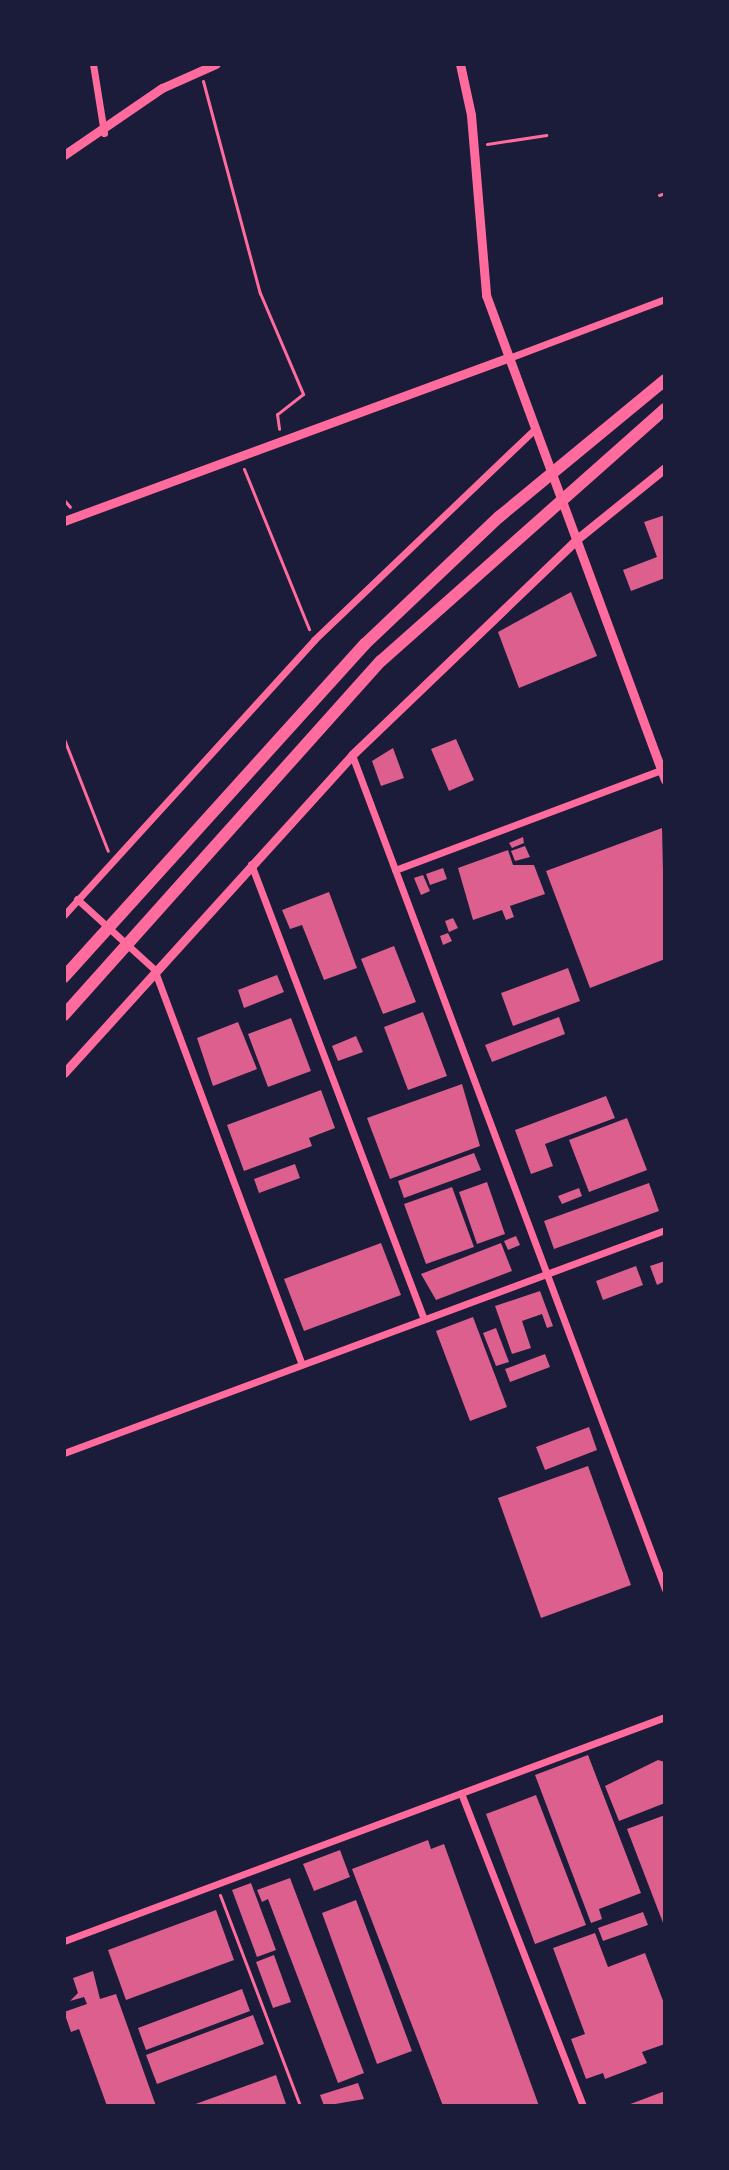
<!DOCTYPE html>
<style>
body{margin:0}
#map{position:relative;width:729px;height:2170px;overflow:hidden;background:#1b1b3a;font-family:"DM Sans",sans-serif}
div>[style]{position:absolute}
.building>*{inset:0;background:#dd5f8e}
.path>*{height:3px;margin:-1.5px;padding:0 1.5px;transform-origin:1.5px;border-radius:1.5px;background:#ff6b9d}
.minor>*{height:7px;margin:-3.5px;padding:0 3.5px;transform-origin:3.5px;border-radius:3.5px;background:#ff6b9d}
.tertiary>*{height:9px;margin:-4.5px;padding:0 4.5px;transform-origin:4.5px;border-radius:4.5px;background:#ff6b9d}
.motorway>*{height:12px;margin:-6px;padding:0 6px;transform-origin:6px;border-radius:6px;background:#ff6b9d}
span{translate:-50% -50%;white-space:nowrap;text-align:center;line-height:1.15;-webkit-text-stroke:8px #1b1b3a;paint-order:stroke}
.frame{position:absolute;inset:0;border:66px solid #1b1b3a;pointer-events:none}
</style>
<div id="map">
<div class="building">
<i style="clip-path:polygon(665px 515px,665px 578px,631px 591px,623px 570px,657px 557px,644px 522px)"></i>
<i style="clip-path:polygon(571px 592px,597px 656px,519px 688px,498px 632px)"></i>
<i style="clip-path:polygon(456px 739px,474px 780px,449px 791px,431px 749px)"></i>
<i style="clip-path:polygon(393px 748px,404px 778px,381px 786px,372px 761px)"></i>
<i style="clip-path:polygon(662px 828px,665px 959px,590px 988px,546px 871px)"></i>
<i style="clip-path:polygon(523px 837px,524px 843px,512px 848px,509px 843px)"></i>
<i style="clip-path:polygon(525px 846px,530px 857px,515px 861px,511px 851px)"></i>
<i style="clip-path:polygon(508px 850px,513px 865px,534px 865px,545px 894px,510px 906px,514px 917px,506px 920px,502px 910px,473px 920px,458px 868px)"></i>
<i style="clip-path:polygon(443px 868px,447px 879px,430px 885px,426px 874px)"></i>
<i style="clip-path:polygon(423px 875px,430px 891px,421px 895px,414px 878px)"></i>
<i style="clip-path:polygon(329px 892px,357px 968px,324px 980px,302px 925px,290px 929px,282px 910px)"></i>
<i style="clip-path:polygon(453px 918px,458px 928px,449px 932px,445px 921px)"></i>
<i style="clip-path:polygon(448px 933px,452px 941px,443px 945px,440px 936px)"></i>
<i style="clip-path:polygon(394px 946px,416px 1002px,383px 1014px,361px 959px)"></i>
<i style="clip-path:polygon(568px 968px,580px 1001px,513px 1026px,501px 993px)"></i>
<i style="clip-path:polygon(277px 975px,284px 992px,244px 1008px,238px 990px)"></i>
<i style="clip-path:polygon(423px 1012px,447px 1076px,408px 1090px,384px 1027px)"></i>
<i style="clip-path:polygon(559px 1017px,565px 1034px,492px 1062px,485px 1045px)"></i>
<i style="clip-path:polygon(291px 1018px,311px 1071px,268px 1087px,248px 1034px)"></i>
<i style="clip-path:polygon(238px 1022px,257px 1069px,213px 1086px,197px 1038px)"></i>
<i style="clip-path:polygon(356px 1036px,363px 1052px,338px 1061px,332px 1046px)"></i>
<i style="clip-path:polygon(462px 1084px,480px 1146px,390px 1179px,367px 1118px)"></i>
<i style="clip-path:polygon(321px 1090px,335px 1128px,309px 1138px,312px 1146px,244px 1171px,227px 1125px)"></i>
<i style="clip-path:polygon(606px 1096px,615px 1118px,545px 1144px,553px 1166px,531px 1174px,515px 1130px)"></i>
<i style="clip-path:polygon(627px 1118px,647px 1170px,589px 1192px,569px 1140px)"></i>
<i style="clip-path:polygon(474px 1153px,481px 1170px,404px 1198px,398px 1181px)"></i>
<i style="clip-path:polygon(295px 1164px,300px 1178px,259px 1193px,254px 1179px)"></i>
<i style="clip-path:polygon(487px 1182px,505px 1234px,477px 1244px,459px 1192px)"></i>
<i style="clip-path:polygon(649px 1183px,659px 1211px,554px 1249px,544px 1221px)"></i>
<i style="clip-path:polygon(452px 1187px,474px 1247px,426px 1264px,404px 1204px)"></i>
<i style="clip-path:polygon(579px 1188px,582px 1196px,562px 1204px,558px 1196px)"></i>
<i style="clip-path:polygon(516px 1236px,520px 1245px,508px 1250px,504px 1241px)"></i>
<i style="clip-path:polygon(381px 1243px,401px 1295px,304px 1331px,284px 1279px)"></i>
<i style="clip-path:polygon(501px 1243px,512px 1271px,436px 1300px,421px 1274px)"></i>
<i style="clip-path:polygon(665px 1261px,665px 1281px,657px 1285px,650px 1266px)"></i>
<i style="clip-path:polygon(636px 1266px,643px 1285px,603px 1300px,596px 1281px)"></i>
<i style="clip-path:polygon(540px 1291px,553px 1326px,547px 1328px,542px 1314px,522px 1321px,531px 1348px,512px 1354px,495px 1306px)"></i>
<i style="clip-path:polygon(473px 1317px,507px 1407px,470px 1421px,436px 1331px)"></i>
<i style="clip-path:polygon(496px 1328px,509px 1362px,496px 1366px,483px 1333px)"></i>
<i style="clip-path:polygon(545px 1354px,550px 1367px,510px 1382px,505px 1369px)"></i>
<i style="clip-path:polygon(589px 1427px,597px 1450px,545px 1470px,536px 1447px)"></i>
<i style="clip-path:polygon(588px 1466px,631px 1585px,541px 1618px,498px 1498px)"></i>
<i style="clip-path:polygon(588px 1755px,641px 1893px,599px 1909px,602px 1919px,591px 1923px,535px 1775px)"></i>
<i style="clip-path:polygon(658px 1760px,665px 1762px,665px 1803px,619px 1821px,605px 1786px)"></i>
<i style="clip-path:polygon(536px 1795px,586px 1925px,535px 1944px,486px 1814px)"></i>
<i style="clip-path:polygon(665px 1815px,665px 1928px,627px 1829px)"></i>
<i style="clip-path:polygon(428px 1840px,431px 1849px,444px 1844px,539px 2106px,443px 2106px,352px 1869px)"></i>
<i style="clip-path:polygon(340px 1850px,350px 1877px,314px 1891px,303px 1864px)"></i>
<i style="clip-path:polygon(290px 1878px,364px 2073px,338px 2083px,268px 1899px,262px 1902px,257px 1890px)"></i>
<i style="clip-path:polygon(251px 1883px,276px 1950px,257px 1957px,232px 1890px)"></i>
<i style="clip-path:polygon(356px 1900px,412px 2051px,377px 2064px,322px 1913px)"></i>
<i style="clip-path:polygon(216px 1910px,234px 1960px,126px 2000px,108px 1950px)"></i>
<i style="clip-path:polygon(643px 1912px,648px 1925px,603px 1941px,598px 1928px)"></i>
<i style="clip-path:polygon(595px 1933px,608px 1967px,645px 1953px,665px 2006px,665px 2044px,642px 2052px,647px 2063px,605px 2079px,603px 2073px,586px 2079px,571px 2039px,585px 2034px,553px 1948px)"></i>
<i style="clip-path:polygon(274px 1955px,291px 2002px,273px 2008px,256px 1962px)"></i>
<i style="clip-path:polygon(93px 1971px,100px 1999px,116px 1994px,156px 2106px,107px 2106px,79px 2029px,71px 2032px,64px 2012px,87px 2004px,84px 1997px,70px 2001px,78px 1993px,73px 1978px)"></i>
<i style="clip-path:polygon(242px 1989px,250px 2011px,146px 2050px,138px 2028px)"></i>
<i style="clip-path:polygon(253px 2015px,264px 2044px,157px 2084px,146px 2055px)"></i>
<i style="clip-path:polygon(276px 2075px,286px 2104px,190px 2106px)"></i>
<i style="clip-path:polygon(358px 2083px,364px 2099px,324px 2106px,320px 2095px)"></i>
<i style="clip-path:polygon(665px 2091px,665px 2106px,625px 2106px)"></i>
</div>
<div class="path">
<i style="left:203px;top:81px;width:220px;rotate:75deg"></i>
<i style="left:260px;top:293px;width:110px;rotate:66.9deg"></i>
<i style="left:303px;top:394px;width:33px;rotate:142deg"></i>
<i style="left:277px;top:414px;width:15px;rotate:82deg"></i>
<i style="left:487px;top:144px;width:60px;rotate:-8.7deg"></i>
<i style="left:659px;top:195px;width:6px;rotate:-18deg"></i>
<i style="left:244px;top:469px;width:173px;rotate:67.9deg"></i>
<i style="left:64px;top:500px;width:9px;rotate:49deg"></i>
<i style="left:64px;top:739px;width:120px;rotate:68.6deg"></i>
<i style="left:220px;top:1895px;width:226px;rotate:69.2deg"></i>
</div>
<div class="minor">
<i style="left:93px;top:64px;width:70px;rotate:80.9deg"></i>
<i style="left:506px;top:359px;width:170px;rotate:-20.7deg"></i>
<i style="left:352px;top:755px;width:891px;rotate:69.43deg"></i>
<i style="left:251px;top:864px;width:487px;rotate:69.2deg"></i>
<i style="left:395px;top:870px;width:286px;rotate:-20.6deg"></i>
<i style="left:77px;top:899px;width:104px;rotate:42.3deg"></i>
<i style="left:154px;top:969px;width:422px;rotate:69.5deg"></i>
<i style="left:64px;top:915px;width:372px;rotate:-47.7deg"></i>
<i style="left:314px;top:640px;width:304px;rotate:-43.7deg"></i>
<i style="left:64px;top:1453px;width:641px;rotate:-20.36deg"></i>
<i style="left:461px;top:1793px;width:336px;rotate:68.7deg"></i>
<i style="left:64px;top:1941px;width:641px;rotate:-20.44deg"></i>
</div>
<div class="tertiary">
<i style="left:460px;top:64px;width:52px;rotate:77.8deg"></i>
<i style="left:471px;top:115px;width:181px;rotate:85.2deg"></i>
<i style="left:486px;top:295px;width:517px;rotate:69.74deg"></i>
<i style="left:64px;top:155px;width:119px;rotate:-34.4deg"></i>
<i style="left:162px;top:88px;width:59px;rotate:-24deg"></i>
<i style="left:64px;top:521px;width:470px;rotate:-20.2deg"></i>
<i style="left:64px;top:1073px;width:429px;rotate:-47.8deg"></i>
<i style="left:352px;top:755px;width:312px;rotate:-43.8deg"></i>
<i style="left:577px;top:539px;width:113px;rotate:-38.9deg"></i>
</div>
<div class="motorway">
<i style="left:64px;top:977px;width:449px;rotate:-47.9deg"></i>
<i style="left:365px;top:644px;width:185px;rotate:-43.5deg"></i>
<i style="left:499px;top:517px;width:215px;rotate:-39.5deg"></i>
<i style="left:64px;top:1015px;width:475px;rotate:-48.2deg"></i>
<i style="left:381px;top:661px;width:380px;rotate:-41.6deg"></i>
</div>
<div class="frame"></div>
</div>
